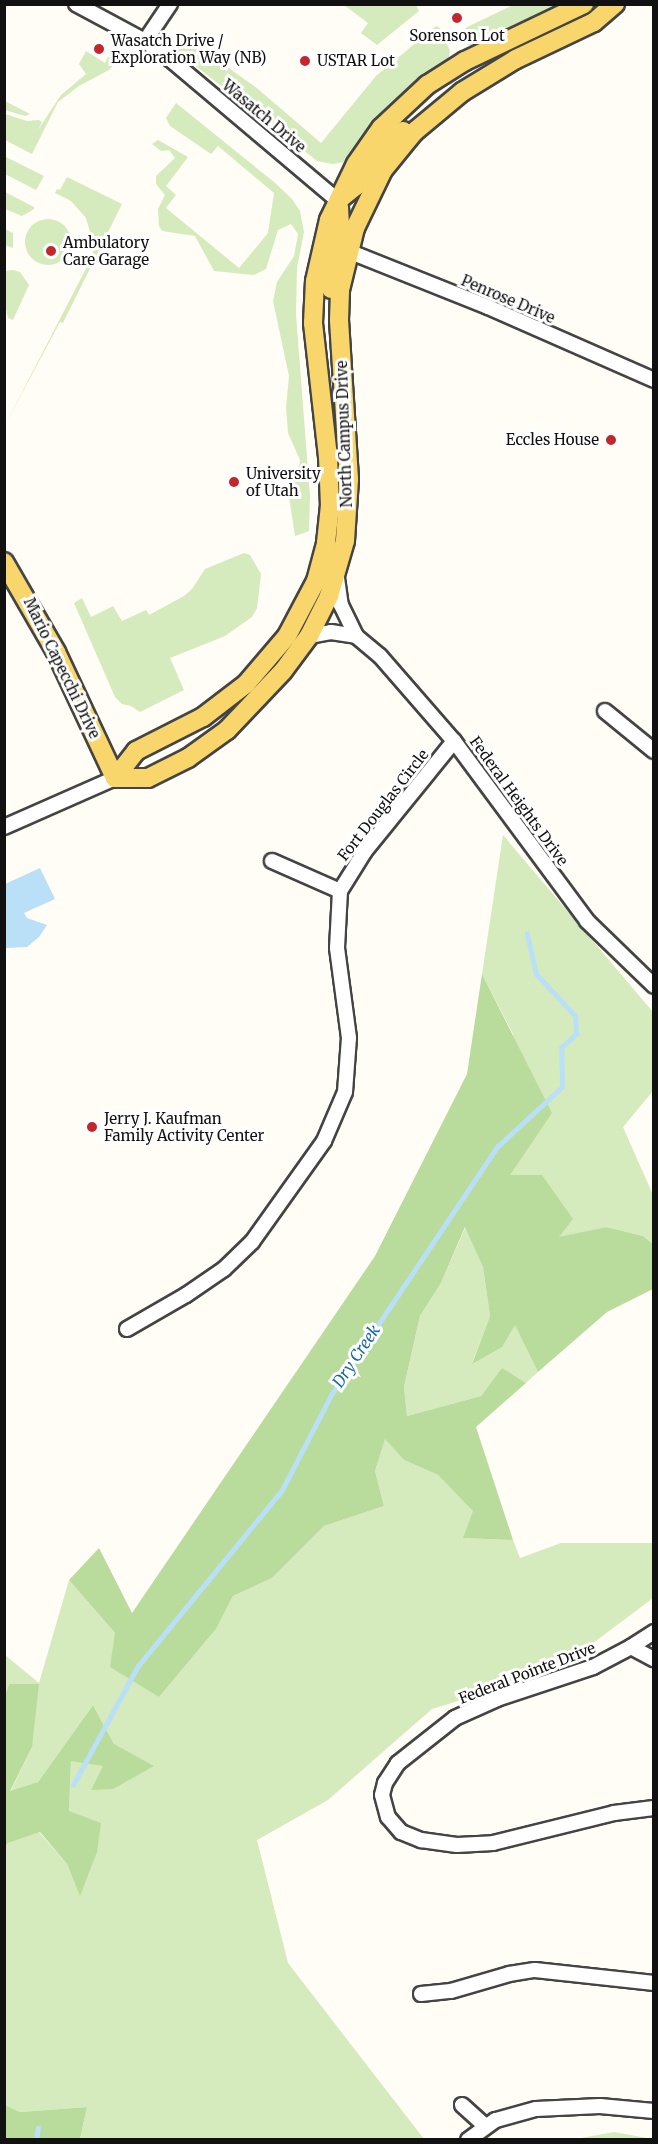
<!DOCTYPE html>
<style>
body{margin:0}
#map{position:relative;width:658px;height:2144px;overflow:hidden;background:#fffdf5;font-family:Merriweather,serif}
div>[style]{position:absolute}
.green>*{inset:0;background:#d5ebbd}
.round{border-radius:50%}
.forest>*{inset:0;background:#b9dc9c}
.water>*{inset:0;background:#b9e0f7}
.stream>*{height:4.5px;margin:-2.25px;padding:0 2.25px;transform-origin:2.25px;border-radius:2.25px;background:#b9e0f7}
.roads{filter:drop-shadow(2px 0 #444) drop-shadow(-2px 0 #444) drop-shadow(0 2px #444) drop-shadow(0 -2px #444)}
.minor>*{height:14px;margin:-7px;padding:0 7px;transform-origin:7px;border-radius:7px;background:#fff}
.major>*{height:18px;margin:-9px;padding:0 9px;transform-origin:9px;border-radius:9px;background:#f9d66b}
.dots>*{width:16px;height:16px;translate:-50% -50%;box-sizing:border-box;border:3px solid #fff;border-radius:50%}
span{translate:-50% -50%;white-space:nowrap;text-align:center;line-height:1.15;-webkit-text-stroke:6px #fff;paint-order:stroke}
.poi-label{font-size:15px;color:#111}
.left{translate:0 -50%;text-align:left}
.right{translate:-100% -50%;text-align:right}
.street-label{font-size:15px;color:#111}
.water-label{font-size:16px;color:#1768a6;font-style:italic}
.frame{position:absolute;inset:0;border:6px solid #111;pointer-events:none}
</style>
<div id="map">
<div class="green">
<i style="clip-path:polygon(344px 5px,416px 5px,419px 11px,377px 45px,361px 33px,368px 23px)"></i>
<i style="clip-path:polygon(513px 5px,566px 5px,475px 47px,466px 44px,461px 34px,467px 27px)"></i>
<i style="clip-path:polygon(436px 26px,440px 28px,450px 51px,448px 61px,356px 152px,345px 162px,332px 164px,317px 161px,174px 49px,183px 35px,258px 89px,321px 143px,376px 76px)"></i>
<i style="clip-path:polygon(86px 51px,105px 63px,108px 57px,117px 61px,109px 70px,79px 86px,58px 102px,32px 154px,5px 140px,5px 114px,27px 121px,39px 120px,42px 122px,38px 130px,61px 95px,86px 74px,79px 64px)"></i>
<i style="clip-path:polygon(4px 101px,5px 101px,30px 114px,25px 116px,5px 110px)"></i>
<i style="clip-path:polygon(176px 103px,274px 182px,292px 199px,300px 211px,304px 232px,297px 268px,296px 315px,310px 496px,309px 531px,295px 536px,289px 497px,297px 478px,300px 460px,288px 433px,286px 407px,289px 376px,273px 301px,277px 282px,294px 256px,298px 234px,291px 224px,278px 230px,266px 269px,254px 275px,214px 271px,195px 236px,162px 231px,159px 226px,158px 209px,165px 195px,156px 184px,156px 176px,175px 158px,169px 150px,161px 151px,152px 144px,158px 140px,188px 157px,166px 186px,176px 195px,166px 208px,239px 268px,268px 233px,274px 193px,218px 146px,211px 154px,170px 126px,166px 118px)"></i>
<i style="clip-path:polygon(4px 156px,44px 176px,36px 190px,5px 174px)"></i>
<i style="clip-path:polygon(67px 177px,122px 204px,63px 323px,60px 322px,5px 425px,92px 257px,94px 246px,86px 218px,71px 201px,55px 193px,57px 189px,60px 190px)"></i>
<i style="clip-path:polygon(5px 192px,34px 207px,34px 209px,22px 216px,5px 209px)"></i>
<i class="round" style="left:25px;top:219px;width:46px;height:46px"></i>
<i style="clip-path:polygon(5px 229px,13px 233px,13px 248px,5px 245px)"></i>
<i style="clip-path:polygon(13px 270px,20px 272px,29px 285px,13px 320px,8px 318px,4px 300px,5px 271px)"></i>
<i style="clip-path:polygon(244px 553px,250px 555px,261px 574px,257px 608px,252px 617px,225px 636px,170px 658px,184px 690px,140px 712px,131px 706px,122px 704px,115px 697px,74px 603px,82px 598px,91px 617px,113px 606px,122px 621px,146px 610px,149px 615px,184px 596px,192px 589px,205px 569px)"></i>
<i style="clip-path:polygon(503px 835px,653px 1012px,653px 1091px,623px 1127px,653px 1195px,653px 1244px,643px 1236px,606px 1227px,558px 1238px,510px 1175px,513px 1034px,482px 974px)"></i>
<i style="clip-path:polygon(466px 1226px,483px 1267px,490px 1316px,472px 1363px,515px 1324px,538px 1372px,526px 1383px,502px 1369px,481px 1396px,407px 1416px,404px 1387px,420px 1316px,441px 1283px)"></i>
<i style="clip-path:polygon(385px 1438px,404px 1460px,438px 1475px,474px 1511px,464px 1538px,513px 1540px,520px 1558px,561px 1543px,653px 1543px,653px 1598px,556px 1671px,432px 1709px,328px 1800px,257px 1840px,288px 1963px,424px 2139px,80px 2139px,87px 2107px,20px 2112px,5px 2105px,5px 1847px,8px 1843px,39px 1832px,67px 1864px,80px 1895px,69px 1811px,71px 1760px,104px 1766px,92px 1790px,114px 1744px,93px 1705px,38px 1782px,10px 1792px,32px 1747px,9px 1684px,5px 1700px,5px 1655px,39px 1683px,69px 1580px,115px 1633px,159px 1697px,216px 1629px,233px 1596px,272px 1578px,324px 1526px,384px 1506px,375px 1471px)"></i>
<i style="clip-path:polygon(614px 2132px,653px 2139px,576px 2139px)"></i>
</div>
<div class="forest">
<i style="clip-path:polygon(482px 974px,552px 1113px,510px 1175px,542px 1175px,573px 1219px,559px 1237px,606px 1227px,643px 1236px,653px 1244px,653px 1289px,607px 1312px,538px 1372px,515px 1325px,502px 1347px,472px 1364px,490px 1316px,483px 1267px,465px 1227px,441px 1283px,420px 1316px,404px 1387px,407px 1416px,481px 1396px,502px 1368px,526px 1383px,476px 1427px,513px 1540px,463px 1538px,473px 1511px,438px 1475px,404px 1460px,385px 1439px,375px 1471px,384px 1506px,324px 1526px,272px 1578px,233px 1596px,216px 1629px,159px 1697px,110px 1667px,115px 1633px,69px 1580px,99px 1548px,132px 1613px,375px 1256px,467px 1074px)"></i>
<i style="clip-path:polygon(9px 1684px,39px 1684px,32px 1747px,10px 1791px,38px 1782px,93px 1705px,114px 1744px,154px 1766px,113px 1789px,91px 1790px,103px 1766px,71px 1761px,69px 1811px,101px 1823px,97px 1852px,80px 1896px,67px 1864px,40px 1832px,8px 1843px,5px 1847px,4px 1700px)"></i>
<i style="clip-path:polygon(5px 2105px,20px 2112px,87px 2107px,80px 2139px,5px 2140px)"></i>
</div>
<div class="water">
<i style="clip-path:polygon(40px 868px,55px 899px,24px 913px,27px 918px,47px 925px,39px 937px,27px 947px,5px 948px,5px 884px)"></i>
</div>
<div class="stream">
<i style="left:73px;top:1785px;width:136px;rotate:-61.4deg"></i>
<i style="left:138px;top:1666px;width:227px;rotate:-50.7deg"></i>
<i style="left:282px;top:1490px;width:107px;rotate:-62.7deg"></i>
<i style="left:331px;top:1395px;width:300px;rotate:-56.2deg"></i>
<i style="left:498px;top:1146px;width:87px;rotate:-42.7deg"></i>
<i style="left:562px;top:1087px;width:39px;rotate:-91deg"></i>
<i style="left:561px;top:1048px;width:21px;rotate:-43deg"></i>
<i style="left:576px;top:1034px;width:18px;rotate:-93deg"></i>
<i style="left:575px;top:1016px;width:57px;rotate:-132.9deg"></i>
<i style="left:536px;top:974px;width:41px;rotate:-102.7deg"></i>
<i style="left:36px;top:2140px;width:12px;rotate:-81deg"></i>
</div>
<div class="roads">
<div class="minor">
<i style="left:76px;top:4px;width:78px;rotate:28.2deg"></i>
<i style="left:145px;top:41px;width:32px;rotate:36deg"></i>
<i style="left:171px;top:60px;width:217px;rotate:40.1deg"></i>
<i style="left:145px;top:41px;width:45px;rotate:-56deg"></i>
<i style="left:348px;top:251px;width:151px;rotate:21.8deg"></i>
<i style="left:488px;top:307px;width:181px;rotate:23.7deg"></i>
<i style="left:337px;top:578px;width:27px;rotate:82deg"></i>
<i style="left:341px;top:605px;width:34px;rotate:64deg"></i>
<i style="left:356px;top:636px;width:31px;rotate:40deg"></i>
<i style="left:380px;top:656px;width:113px;rotate:49deg"></i>
<i style="left:454px;top:741px;width:224px;rotate:53.5deg"></i>
<i style="left:587px;top:921px;width:93px;rotate:44.1deg"></i>
<i style="left:309px;top:636px;width:22px;rotate:-10deg"></i>
<i style="left:331px;top:632px;width:25px;rotate:9deg"></i>
<i style="left:605px;top:711px;width:63px;rotate:39.2deg"></i>
<i style="left:4px;top:827px;width:121px;rotate:-23.8deg"></i>
<i style="left:272px;top:861px;width:74px;rotate:23.8deg"></i>
<i style="left:127px;top:1329px;width:68px;rotate:-30deg"></i>
<i style="left:186px;top:1295px;width:46px;rotate:-34.4deg"></i>
<i style="left:224px;top:1269px;width:39px;rotate:-44deg"></i>
<i style="left:252px;top:1242px;width:124px;rotate:-54.5deg"></i>
<i style="left:324px;top:1141px;width:53px;rotate:-66.8deg"></i>
<i style="left:345px;top:1092px;width:54px;rotate:-85.8deg"></i>
<i style="left:349px;top:1038px;width:91px;rotate:-97.6deg"></i>
<i style="left:337px;top:948px;width:57px;rotate:-87deg"></i>
<i style="left:340px;top:891px;width:47px;rotate:-58deg"></i>
<i style="left:365px;top:851px;width:141px;rotate:-51deg"></i>
<i style="left:654px;top:1632px;width:27px;rotate:147deg"></i>
<i style="left:631px;top:1647px;width:43px;rotate:152.2deg"></i>
<i style="left:593px;top:1667px;width:101px;rotate:161.6deg"></i>
<i style="left:497px;top:1699px;width:46px;rotate:155.7deg"></i>
<i style="left:455px;top:1718px;width:73px;rotate:141.7deg"></i>
<i style="left:398px;top:1763px;width:24px;rotate:123deg"></i>
<i style="left:385px;top:1783px;width:12px;rotate:104deg"></i>
<i style="left:382px;top:1795px;width:23px;rotate:75deg"></i>
<i style="left:388px;top:1817px;width:20px;rotate:49deg"></i>
<i style="left:401px;top:1832px;width:22px;rotate:22deg"></i>
<i style="left:421px;top:1840px;width:36px;rotate:8deg"></i>
<i style="left:457px;top:1845px;width:36px;rotate:-3deg"></i>
<i style="left:493px;top:1843px;width:125px;rotate:-13.9deg"></i>
<i style="left:614px;top:1813px;width:40px;rotate:-7.1deg"></i>
<i style="left:631px;top:1647px;width:26px;rotate:28deg"></i>
<i style="left:421px;top:1994px;width:30px;rotate:-6deg"></i>
<i style="left:451px;top:1991px;width:60px;rotate:-16.3deg"></i>
<i style="left:509px;top:1974px;width:26px;rotate:-9deg"></i>
<i style="left:535px;top:1970px;width:120px;rotate:6.2deg"></i>
<i style="left:462px;top:2105px;width:31px;rotate:42deg"></i>
<i style="left:468px;top:2140px;width:34px;rotate:-36deg"></i>
<i style="left:496px;top:2120px;width:41px;rotate:-15.4deg"></i>
<i style="left:536px;top:2109px;width:64px;rotate:-2.7deg"></i>
<i style="left:600px;top:2106px;width:54px;rotate:5.3deg"></i>
</div>
<div class="major">
<i style="left:341px;top:198px;width:19px;rotate:-39deg"></i>
<i style="left:356px;top:186px;width:46px;rotate:-53.9deg"></i>
<i style="left:383px;top:149px;width:27px;rotate:-42deg"></i>
<i style="left:331px;top:289px;width:27px;rotate:-90deg"></i>
<i style="left:331px;top:262px;width:37px;rotate:-76deg"></i>
<i style="left:340px;top:226px;width:19px;rotate:-93deg"></i>
<i style="left:4px;top:562px;width:104px;rotate:60deg"></i>
<i style="left:56px;top:652px;width:139px;rotate:64.9deg"></i>
<i style="left:115px;top:778px;width:33px"></i>
<i style="left:148px;top:778px;width:45px;rotate:-26.6deg"></i>
<i style="left:188px;top:758px;width:48px;rotate:-35.7deg"></i>
<i style="left:227px;top:730px;width:81px;rotate:-46.5deg"></i>
<i style="left:283px;top:671px;width:44px;rotate:-53.4deg"></i>
<i style="left:309px;top:636px;width:45px;rotate:-63.4deg"></i>
<i style="left:329px;top:596px;width:57px;rotate:-73.8deg"></i>
<i style="left:345px;top:541px;width:62px;rotate:-86.3deg"></i>
<i style="left:349px;top:479px;width:159px;rotate:-93.6deg"></i>
<i style="left:339px;top:320px;width:30px;rotate:-88deg"></i>
<i style="left:340px;top:290px;width:64px;rotate:-76.4deg"></i>
<i style="left:355px;top:228px;width:64px;rotate:-64.2deg"></i>
<i style="left:383px;top:170px;width:49px;rotate:-50.8deg"></i>
<i style="left:414px;top:132px;width:62px;rotate:-39.8deg"></i>
<i style="left:462px;top:92px;width:63px;rotate:-31.4deg"></i>
<i style="left:516px;top:59px;width:86px;rotate:-25.4deg"></i>
<i style="left:594px;top:22px;width:28px;rotate:-41deg"></i>
<i style="left:115px;top:778px;width:34px;rotate:-52deg"></i>
<i style="left:136px;top:751px;width:75px;rotate:-26.9deg"></i>
<i style="left:203px;top:717px;width:54px;rotate:-37.5deg"></i>
<i style="left:246px;top:684px;width:63px;rotate:-49.5deg"></i>
<i style="left:287px;top:636px;width:62px;rotate:-62.2deg"></i>
<i style="left:316px;top:581px;width:39px;rotate:-75deg"></i>
<i style="left:326px;top:543px;width:37px;rotate:-84deg"></i>
<i style="left:330px;top:506px;width:49px;rotate:-92.3deg"></i>
<i style="left:328px;top:457px;width:135px;rotate:-96.4deg"></i>
<i style="left:313px;top:323px;width:42px;rotate:-87.3deg"></i>
<i style="left:315px;top:281px;width:63px;rotate:-77.1deg"></i>
<i style="left:329px;top:220px;width:62px;rotate:-64.3deg"></i>
<i style="left:356px;top:164px;width:44px;rotate:-55.2deg"></i>
<i style="left:381px;top:128px;width:63px;rotate:-43.1deg"></i>
<i style="left:427px;top:85px;width:45px;rotate:-32.3deg"></i>
<i style="left:465px;top:61px;width:132px;rotate:-25.6deg"></i>
</div>
</div>
<div class="dots">
<i style="left:457px;top:18px;background:#c4262e"></i>
<i style="left:99px;top:49px;background:#c4262e"></i>
<i style="left:305px;top:61px;background:#c4262e"></i>
<i style="left:51px;top:251px;background:#c4262e"></i>
<i style="left:611px;top:440px;background:#c4262e"></i>
<i style="left:234px;top:482px;background:#c4262e"></i>
<i style="left:92px;top:1127px;background:#c4262e"></i>
</div>
<div class="poi-label">
<span style="left:457px;top:36px">Sorenson Lot</span>
<span class="left" style="left:111px;top:49px">Wasatch Drive /<br>Exploration Way (NB)</span>
<span class="left" style="left:317px;top:61px">USTAR Lot</span>
<span class="left" style="left:63px;top:251px">Ambulatory<br>Care Garage</span>
<span class="right" style="left:599px;top:440px">Eccles House</span>
<span class="left" style="left:246px;top:482px">University<br>of Utah</span>
<span class="left" style="left:104px;top:1127px">Jerry J. Kaufman<br>Family Activity Center</span>
</div>
<div class="street-label">
<span style="left:264px;top:116px;rotate:40deg">Wasatch Drive</span>
<span style="left:508px;top:299px;rotate:23deg">Penrose Drive</span>
<span style="left:344px;top:434px;rotate:-92deg">North Campus Drive</span>
<span style="left:62px;top:668px;rotate:64deg">Mario Capecchi Drive</span>
<span style="left:519px;top:801px;rotate:54deg">Federal Heights Drive</span>
<span style="left:383px;top:805px;rotate:-52deg">Fort Douglas Circle</span>
<span style="left:527px;top:1673px;rotate:-21deg">Federal Pointe Drive</span>
</div>
<div class="water-label">
<span style="left:356px;top:1356px;rotate:-56deg">Dry Creek</span>
</div>
<div class="frame"></div>
</div>
